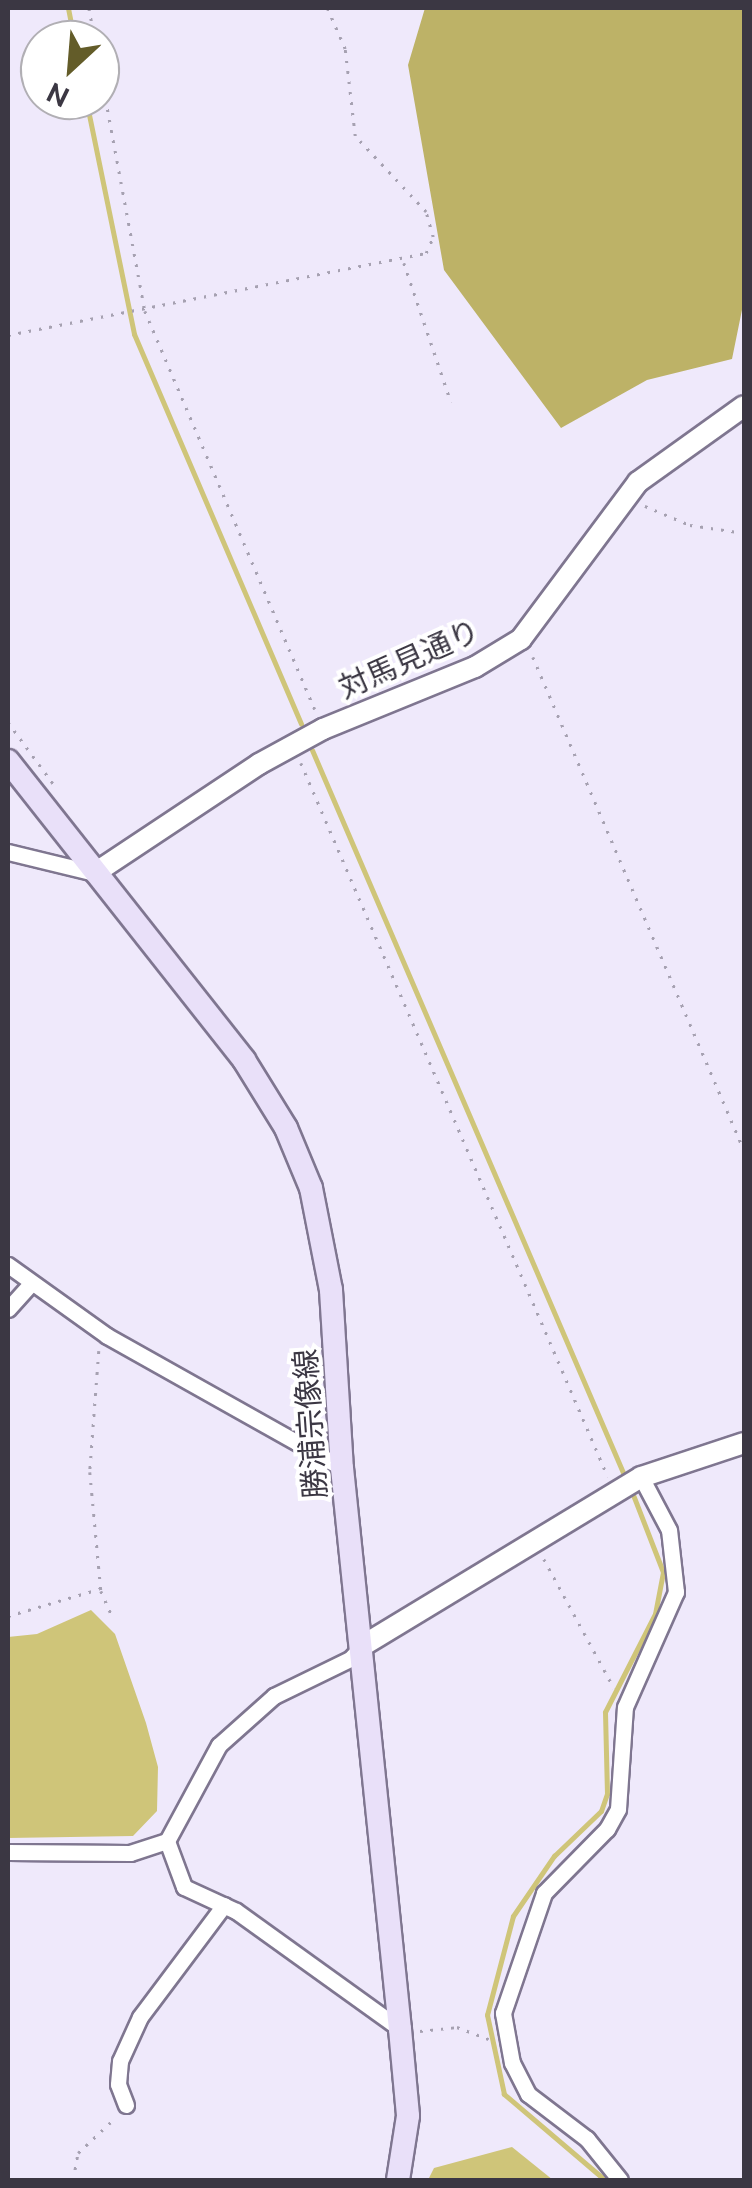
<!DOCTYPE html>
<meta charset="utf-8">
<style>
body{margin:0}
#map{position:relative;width:752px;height:2188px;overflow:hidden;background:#efe9fb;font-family:Ubuntu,"Noto Sans JP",sans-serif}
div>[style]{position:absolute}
.forest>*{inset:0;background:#bdb267}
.water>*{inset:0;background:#cfc579}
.stream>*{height:5px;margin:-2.5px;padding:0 2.5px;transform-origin:2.5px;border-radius:2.5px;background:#cfc579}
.path>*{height:2.5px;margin-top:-1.25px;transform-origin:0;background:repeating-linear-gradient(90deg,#a6a1b1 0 2.5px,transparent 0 10.5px)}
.roads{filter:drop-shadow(2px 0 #7f7690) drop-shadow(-2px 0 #7f7690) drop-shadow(0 2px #7f7690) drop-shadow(0 -2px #7f7690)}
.minor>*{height:15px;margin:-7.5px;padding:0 7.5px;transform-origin:7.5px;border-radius:7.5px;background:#fff}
.tertiary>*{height:20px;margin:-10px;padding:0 10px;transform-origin:10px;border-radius:10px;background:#fff}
.secondary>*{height:22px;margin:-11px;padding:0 11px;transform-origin:11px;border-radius:11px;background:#e9e0f9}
span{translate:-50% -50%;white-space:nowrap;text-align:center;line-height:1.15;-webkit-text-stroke:8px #fff;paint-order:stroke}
.street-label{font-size:30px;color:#3b3743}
.frame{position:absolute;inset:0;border:10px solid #3b3743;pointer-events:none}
.north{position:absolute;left:20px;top:20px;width:100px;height:100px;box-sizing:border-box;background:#fff;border:2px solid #b1afb4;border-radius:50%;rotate:206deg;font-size:28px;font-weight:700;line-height:40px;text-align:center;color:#3b3743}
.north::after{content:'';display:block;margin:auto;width:35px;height:45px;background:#635c29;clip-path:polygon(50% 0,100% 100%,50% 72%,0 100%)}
</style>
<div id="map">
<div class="forest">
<i style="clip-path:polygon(425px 8px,744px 8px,744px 300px,732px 359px,647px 380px,561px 428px,444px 270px,408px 65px)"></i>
</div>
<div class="water">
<i style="clip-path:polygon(91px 1610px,115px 1634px,146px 1723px,158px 1767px,157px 1811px,133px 1836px,8px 1838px,8px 1637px,37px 1634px)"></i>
<i style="clip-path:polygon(512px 2147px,553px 2180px,428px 2180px,434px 2168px)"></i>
</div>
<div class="stream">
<i style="left:68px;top:8px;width:33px;rotate:79deg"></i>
<i style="left:86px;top:100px;width:239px;rotate:78.4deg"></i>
<i style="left:134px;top:334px;width:424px;rotate:66.8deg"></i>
<i style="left:312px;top:750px;width:792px;rotate:66.71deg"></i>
<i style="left:605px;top:2180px;width:133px;rotate:-139.6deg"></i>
<i style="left:504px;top:2094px;width:81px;rotate:-102.1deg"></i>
<i style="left:487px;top:2015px;width:102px;rotate:-75.3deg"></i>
<i style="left:513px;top:1916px;width:73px;rotate:-55.7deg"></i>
<i style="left:554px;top:1856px;width:65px;rotate:-43.8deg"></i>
<i style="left:601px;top:1811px;width:18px;rotate:-71deg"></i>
<i style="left:607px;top:1794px;width:82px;rotate:-91.4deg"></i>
<i style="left:605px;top:1712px;width:110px;rotate:-63deg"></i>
<i style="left:655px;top:1614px;width:43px;rotate:-79.2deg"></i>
<i style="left:663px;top:1572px;width:86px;rotate:-111.2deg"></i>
</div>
<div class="path">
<i style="left:89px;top:8px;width:33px;rotate:79deg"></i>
<i style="left:100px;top:68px;width:247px;rotate:79.5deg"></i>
<i style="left:145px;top:311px;width:433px;rotate:66.9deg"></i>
<i style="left:404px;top:263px;width:147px;rotate:71.3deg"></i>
<i style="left:8px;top:335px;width:426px;rotate:-11.1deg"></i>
<i style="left:426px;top:253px;width:17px;rotate:-66deg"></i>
<i style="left:433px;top:237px;width:26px;rotate:-106deg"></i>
<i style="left:426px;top:212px;width:104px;rotate:-133.1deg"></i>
<i style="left:355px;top:136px;width:88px;rotate:-96.6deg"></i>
<i style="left:345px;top:49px;width:45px;rotate:-113.7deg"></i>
<i style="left:645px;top:506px;width:49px;rotate:22.9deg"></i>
<i style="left:690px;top:525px;width:55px;rotate:8.4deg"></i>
<i style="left:533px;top:657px;width:536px;rotate:66.83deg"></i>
<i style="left:8px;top:722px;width:79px;rotate:53.7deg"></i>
<i style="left:301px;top:763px;width:777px;rotate:66.73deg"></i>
<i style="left:99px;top:1351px;width:121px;rotate:94.3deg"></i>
<i style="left:90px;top:1472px;width:120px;rotate:84.7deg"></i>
<i style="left:101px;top:1591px;width:24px;rotate:66deg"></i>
<i style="left:544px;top:1559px;width:147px;rotate:61.5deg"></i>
<i style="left:8px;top:1616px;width:95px;rotate:-16.5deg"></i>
<i style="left:420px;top:2031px;width:37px;rotate:-6deg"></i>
<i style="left:457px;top:2027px;width:34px;rotate:21deg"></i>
<i style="left:73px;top:2180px;width:27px;rotate:-80deg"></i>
<i style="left:78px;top:2153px;width:51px;rotate:-43.4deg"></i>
</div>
<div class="roads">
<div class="minor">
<i style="left:8px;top:852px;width:89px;rotate:13.6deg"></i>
<i style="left:8px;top:1265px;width:122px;rotate:35.6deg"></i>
<i style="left:107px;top:1336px;width:270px;rotate:29.3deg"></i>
<i style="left:8px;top:1309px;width:31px;rotate:-48deg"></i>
<i style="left:167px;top:1841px;width:49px;rotate:69.7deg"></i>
<i style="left:184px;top:1887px;width:57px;rotate:24.8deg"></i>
<i style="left:236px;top:1911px;width:202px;rotate:35.7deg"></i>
<i style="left:8px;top:1852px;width:122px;rotate:0.5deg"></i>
<i style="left:130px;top:1853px;width:39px;rotate:-18deg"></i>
<i style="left:167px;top:1841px;width:109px;rotate:-61.6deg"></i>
<i style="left:219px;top:1745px;width:74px;rotate:-41.7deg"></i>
<i style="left:274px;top:1696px;width:85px;rotate:-26deg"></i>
<i style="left:350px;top:1659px;width:18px;rotate:-47deg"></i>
<i style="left:126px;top:2105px;width:22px;rotate:-111deg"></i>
<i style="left:118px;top:2084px;width:23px;rotate:-85deg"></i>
<i style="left:120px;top:2061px;width:48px;rotate:-65.6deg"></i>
<i style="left:140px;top:2017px;width:140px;rotate:-53.1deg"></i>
<i style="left:620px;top:2180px;width:53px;rotate:-128.8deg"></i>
<i style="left:587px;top:2139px;width:74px;rotate:-142.7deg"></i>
<i style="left:528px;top:2094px;width:35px;rotate:-117deg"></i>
<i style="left:512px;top:2063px;width:51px;rotate:-100.2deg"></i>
<i style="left:503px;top:2013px;width:127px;rotate:-71.1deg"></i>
<i style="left:544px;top:1893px;width:90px;rotate:-45.5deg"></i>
<i style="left:607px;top:1829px;width:23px;rotate:-61deg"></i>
<i style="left:618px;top:1809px;width:102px;rotate:-86.1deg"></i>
<i style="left:625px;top:1707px;width:126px;rotate:-66.1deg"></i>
<i style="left:676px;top:1592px;width:62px;rotate:-96.4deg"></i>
<i style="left:669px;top:1530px;width:60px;rotate:-117.8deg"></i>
</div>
<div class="tertiary">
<i style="left:95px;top:873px;width:197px;rotate:-33.6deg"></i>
<i style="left:259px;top:764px;width:73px;rotate:-28.7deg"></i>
<i style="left:323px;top:729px;width:164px;rotate:-22.2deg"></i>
<i style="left:475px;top:667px;width:54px;rotate:-31.3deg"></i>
<i style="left:521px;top:639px;width:196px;rotate:-53.3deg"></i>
<i style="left:638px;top:482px;width:130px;rotate:-35.6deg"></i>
<i style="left:362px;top:1646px;width:326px;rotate:-31.2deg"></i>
<i style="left:641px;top:1477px;width:108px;rotate:-18.3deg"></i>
</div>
<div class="secondary">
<i style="left:8px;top:761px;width:381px;rotate:51.7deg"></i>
<i style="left:244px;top:1060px;width:80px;rotate:58.3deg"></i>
<i style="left:286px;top:1128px;width:65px;rotate:67.4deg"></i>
<i style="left:311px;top:1188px;width:104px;rotate:78.9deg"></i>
<i style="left:331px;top:1290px;width:178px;rotate:86.5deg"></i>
<i style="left:342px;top:1468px;width:564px;rotate:84.1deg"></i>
<i style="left:400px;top:2029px;width:87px;rotate:84.7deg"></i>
<i style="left:408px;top:2116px;width:65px;rotate:98.9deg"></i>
</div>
</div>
<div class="street-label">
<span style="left:409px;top:659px;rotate:-24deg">対馬見通り</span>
<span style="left:310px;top:1424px;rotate:-94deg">勝浦宗像線</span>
</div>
<div class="frame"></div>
<div class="north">N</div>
</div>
